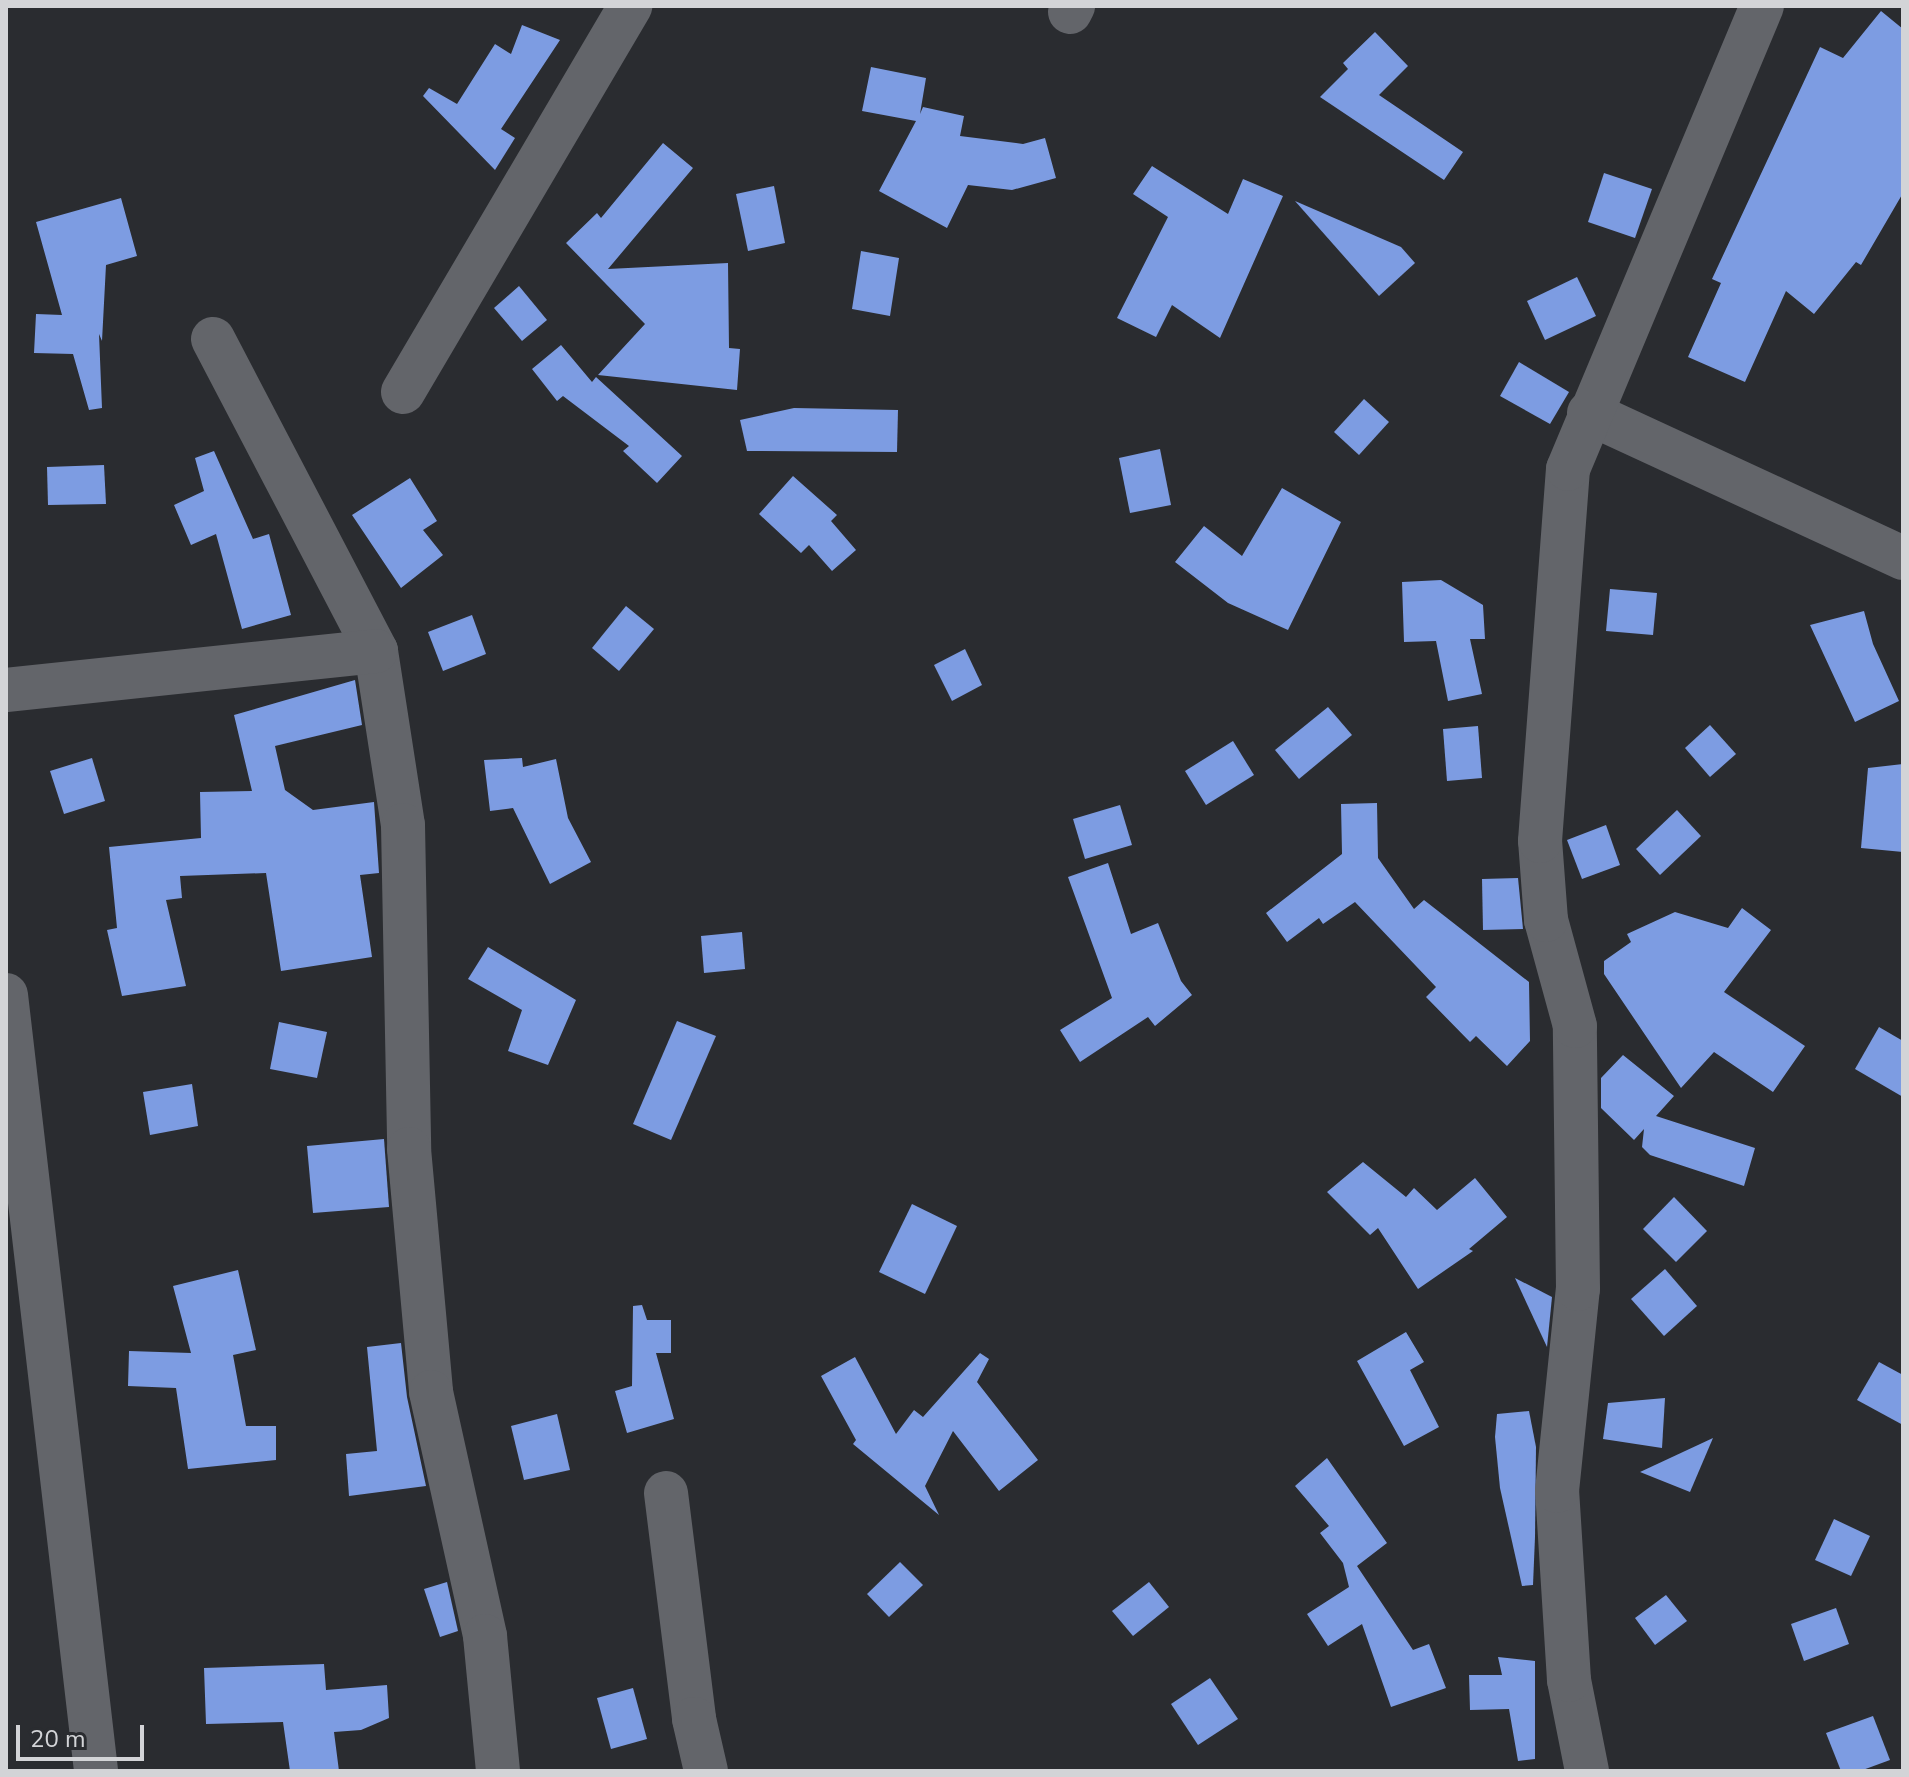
<!DOCTYPE html>
<style>
body{margin:0}
#map{position:relative;width:1909px;height:1777px;overflow:hidden;background:#2a2c30;font-family:"Nunito Sans",sans-serif}
div>[style]{position:absolute}
.building>*{inset:0;background:#7d9ce2}
.minor>*{height:44px;margin:-22px;padding:0 22px;transform-origin:22px;border-radius:22px;background:#63656a}
span{translate:-50% -50%;white-space:nowrap;text-align:center;line-height:1.15;-webkit-text-stroke:8px #2a2c30;paint-order:stroke}
.frame{position:absolute;inset:0;border:8px solid #d3d4d7;pointer-events:none}
.scale{position:absolute;left:16px;top:1725px;width:128px;height:36px;box-sizing:border-box;border:4px solid #d3d4d7;border-top:0;padding-left:10px;font-size:24px;line-height:28px;white-space:nowrap;color:#d3d4d7;-webkit-text-stroke:6px #2a2c30;paint-order:stroke}
</style>
<div id="map">
<div class="building">
<i style="clip-path:polygon(1881px 11px,1903px 29px,1903px 193px,1861px 265px,1856px 262px,1814px 314px,1786px 291px,1745px 382px,1688px 357px,1721px 283px,1712px 279px,1820px 47px,1843px 58px)"></i>
<i style="clip-path:polygon(522px 25px,560px 40px,501px 129px,515px 138px,495px 170px,423px 96px,429px 88px,457px 104px,495px 44px,511px 54px)"></i>
<i style="clip-path:polygon(1375px 32px,1408px 66px,1379px 95px,1463px 152px,1444px 180px,1320px 97px,1348px 69px,1343px 63px)"></i>
<i style="clip-path:polygon(871px 67px,926px 78px,920px 114px,923px 107px,964px 116px,960px 136px,1023px 144px,1045px 138px,1056px 178px,1012px 190px,968px 185px,947px 228px,879px 191px,916px 121px,862px 111px)"></i>
<i style="clip-path:polygon(663px 143px,693px 168px,608px 269px,728px 263px,729px 348px,740px 349px,737px 390px,598px 375px,645px 324px,566px 243px,597px 213px,601px 218px)"></i>
<i style="clip-path:polygon(1152px 166px,1228px 214px,1243px 179px,1283px 196px,1220px 338px,1172px 305px,1156px 337px,1117px 318px,1168px 217px,1133px 194px)"></i>
<i style="clip-path:polygon(1604px 173px,1652px 189px,1635px 238px,1588px 222px)"></i>
<i style="clip-path:polygon(774px 186px,785px 243px,748px 251px,736px 194px)"></i>
<i style="clip-path:polygon(121px 198px,137px 256px,106px 265px,102px 341px,99px 334px,102px 408px,89px 410px,73px 354px,34px 353px,36px 314px,62px 315px,36px 222px)"></i>
<i style="clip-path:polygon(1295px 201px,1401px 247px,1415px 263px,1379px 296px)"></i>
<i style="clip-path:polygon(861px 251px,899px 258px,890px 316px,852px 309px)"></i>
<i style="clip-path:polygon(1577px 277px,1596px 316px,1545px 340px,1527px 301px)"></i>
<i style="clip-path:polygon(519px 286px,547px 320px,522px 341px,494px 308px)"></i>
<i style="clip-path:polygon(561px 345px,592px 382px,596px 377px,682px 456px,657px 483px,623px 451px,629px 446px,563px 396px,557px 401px,532px 369px)"></i>
<i style="clip-path:polygon(1519px 362px,1569px 392px,1550px 424px,1500px 396px)"></i>
<i style="clip-path:polygon(1364px 399px,1389px 422px,1359px 455px,1334px 432px)"></i>
<i style="clip-path:polygon(794px 408px,898px 410px,897px 452px,747px 451px,740px 420px)"></i>
<i style="clip-path:polygon(1160px 449px,1171px 505px,1130px 513px,1119px 458px)"></i>
<i style="clip-path:polygon(214px 451px,253px 539px,269px 534px,291px 615px,242px 629px,216px 534px,191px 545px,174px 505px,204px 491px,195px 458px)"></i>
<i style="clip-path:polygon(104px 465px,106px 504px,48px 505px,47px 467px)"></i>
<i style="clip-path:polygon(793px 476px,837px 515px,831px 521px,856px 550px,832px 571px,809px 545px,801px 553px,759px 514px)"></i>
<i style="clip-path:polygon(410px 478px,437px 521px,423px 530px,443px 555px,401px 588px,352px 515px)"></i>
<i style="clip-path:polygon(1282px 488px,1341px 522px,1288px 630px,1228px 603px,1175px 562px,1204px 526px,1242px 556px)"></i>
<i style="clip-path:polygon(1441px 580px,1483px 605px,1485px 639px,1470px 639px,1482px 694px,1448px 701px,1436px 641px,1404px 642px,1402px 582px)"></i>
<i style="clip-path:polygon(1610px 589px,1657px 593px,1653px 635px,1606px 631px)"></i>
<i style="clip-path:polygon(626px 606px,654px 629px,619px 671px,592px 648px)"></i>
<i style="clip-path:polygon(1864px 611px,1873px 644px,1899px 701px,1855px 722px,1810px 625px)"></i>
<i style="clip-path:polygon(472px 615px,486px 654px,443px 671px,428px 632px)"></i>
<i style="clip-path:polygon(965px 649px,982px 685px,952px 701px,934px 665px)"></i>
<i style="clip-path:polygon(355px 680px,362px 725px,275px 746px,285px 790px,313px 810px,374px 802px,379px 873px,360px 875px,372px 957px,281px 971px,266px 873px,180px 876px,182px 898px,166px 900px,186px 986px,122px 996px,107px 930px,117px 928px,109px 847px,201px 838px,200px 792px,252px 791px,234px 715px)"></i>
<i style="clip-path:polygon(1328px 707px,1352px 735px,1299px 779px,1275px 750px)"></i>
<i style="clip-path:polygon(1710px 725px,1736px 754px,1710px 777px,1685px 748px)"></i>
<i style="clip-path:polygon(1478px 726px,1482px 778px,1447px 781px,1443px 729px)"></i>
<i style="clip-path:polygon(1233px 741px,1254px 775px,1206px 805px,1185px 771px)"></i>
<i style="clip-path:polygon(92px 758px,105px 801px,64px 814px,50px 771px)"></i>
<i style="clip-path:polygon(522px 758px,523px 767px,556px 759px,568px 818px,591px 862px,550px 884px,513px 808px,490px 811px,484px 760px)"></i>
<i style="clip-path:polygon(1903px 764px,1903px 852px,1861px 848px,1868px 768px)"></i>
<i style="clip-path:polygon(1377px 803px,1378px 858px,1414px 909px,1424px 900px,1529px 982px,1530px 1041px,1507px 1066px,1476px 1036px,1470px 1042px,1426px 997px,1436px 987px,1355px 902px,1323px 924px,1319px 918px,1287px 942px,1266px 913px,1342px 854px,1341px 804px)"></i>
<i style="clip-path:polygon(1120px 805px,1132px 845px,1085px 859px,1073px 819px)"></i>
<i style="clip-path:polygon(1677px 810px,1701px 836px,1660px 875px,1636px 849px)"></i>
<i style="clip-path:polygon(1606px 825px,1620px 865px,1582px 879px,1567px 840px)"></i>
<i style="clip-path:polygon(1108px 863px,1131px 934px,1158px 923px,1181px 981px,1192px 995px,1155px 1026px,1148px 1017px,1080px 1062px,1060px 1030px,1112px 998px,1068px 877px)"></i>
<i style="clip-path:polygon(1518px 878px,1523px 929px,1483px 930px,1482px 879px)"></i>
<i style="clip-path:polygon(1742px 908px,1771px 930px,1724px 992px,1805px 1046px,1773px 1092px,1714px 1052px,1681px 1088px,1604px 974px,1604px 961px,1631px 942px,1627px 934px,1675px 912px,1728px 928px)"></i>
<i style="clip-path:polygon(742px 932px,745px 969px,704px 973px,701px 936px)"></i>
<i style="clip-path:polygon(488px 947px,576px 1000px,548px 1065px,508px 1051px,522px 1010px,468px 979px)"></i>
<i style="clip-path:polygon(677px 1021px,716px 1036px,671px 1140px,633px 1124px)"></i>
<i style="clip-path:polygon(279px 1022px,327px 1032px,317px 1078px,270px 1069px)"></i>
<i style="clip-path:polygon(1879px 1027px,1903px 1041px,1903px 1097px,1855px 1069px)"></i>
<i style="clip-path:polygon(1623px 1055px,1674px 1096px,1656px 1116px,1755px 1148px,1744px 1186px,1650px 1155px,1642px 1147px,1644px 1129px,1634px 1140px,1601px 1108px,1601px 1078px)"></i>
<i style="clip-path:polygon(192px 1084px,198px 1126px,150px 1135px,143px 1092px)"></i>
<i style="clip-path:polygon(384px 1139px,389px 1207px,313px 1213px,307px 1146px)"></i>
<i style="clip-path:polygon(1363px 1162px,1406px 1197px,1414px 1188px,1437px 1210px,1475px 1178px,1507px 1217px,1469px 1249px,1473px 1251px,1418px 1289px,1378px 1228px,1370px 1235px,1327px 1192px)"></i>
<i style="clip-path:polygon(1674px 1197px,1707px 1231px,1676px 1262px,1643px 1229px)"></i>
<i style="clip-path:polygon(912px 1204px,957px 1226px,925px 1294px,879px 1272px)"></i>
<i style="clip-path:polygon(1665px 1269px,1697px 1306px,1664px 1336px,1631px 1299px)"></i>
<i style="clip-path:polygon(238px 1270px,256px 1350px,233px 1355px,246px 1426px,276px 1426px,276px 1460px,188px 1469px,176px 1388px,128px 1386px,129px 1351px,191px 1353px,173px 1286px)"></i>
<i style="clip-path:polygon(1515px 1278px,1552px 1297px,1547px 1347px)"></i>
<i style="clip-path:polygon(642px 1305px,647px 1320px,671px 1320px,671px 1353px,656px 1353px,674px 1419px,627px 1433px,615px 1391px,632px 1386px,633px 1306px)"></i>
<i style="clip-path:polygon(1406px 1332px,1424px 1362px,1410px 1370px,1439px 1427px,1404px 1446px,1357px 1361px)"></i>
<i style="clip-path:polygon(401px 1343px,407px 1397px,426px 1486px,349px 1496px,346px 1454px,377px 1451px,367px 1347px)"></i>
<i style="clip-path:polygon(980px 1353px,989px 1359px,977px 1382px,1038px 1460px,999px 1491px,953px 1431px,925px 1486px,939px 1515px,853px 1444px,856px 1440px,821px 1376px,855px 1357px,896px 1434px,914px 1410px,923px 1417px)"></i>
<i style="clip-path:polygon(1879px 1362px,1903px 1375px,1903px 1425px,1857px 1400px)"></i>
<i style="clip-path:polygon(1665px 1398px,1662px 1448px,1603px 1439px,1608px 1403px)"></i>
<i style="clip-path:polygon(1529px 1411px,1536px 1447px,1535px 1537px,1533px 1585px,1522px 1586px,1500px 1488px,1495px 1437px,1497px 1414px)"></i>
<i style="clip-path:polygon(557px 1414px,570px 1470px,524px 1480px,511px 1426px)"></i>
<i style="clip-path:polygon(1713px 1438px,1690px 1492px,1640px 1472px)"></i>
<i style="clip-path:polygon(1327px 1458px,1387px 1543px,1357px 1566px,1413px 1650px,1429px 1644px,1446px 1688px,1391px 1707px,1362px 1624px,1328px 1646px,1307px 1614px,1349px 1587px,1343px 1563px,1320px 1533px,1329px 1526px,1295px 1486px)"></i>
<i style="clip-path:polygon(1834px 1519px,1870px 1536px,1851px 1576px,1815px 1560px)"></i>
<i style="clip-path:polygon(900px 1562px,923px 1585px,889px 1617px,867px 1594px)"></i>
<i style="clip-path:polygon(447px 1582px,458px 1631px,440px 1637px,424px 1589px)"></i>
<i style="clip-path:polygon(1149px 1582px,1169px 1607px,1133px 1636px,1112px 1611px)"></i>
<i style="clip-path:polygon(1666px 1595px,1687px 1621px,1655px 1645px,1635px 1618px)"></i>
<i style="clip-path:polygon(1836px 1608px,1849px 1644px,1804px 1661px,1791px 1624px)"></i>
<i style="clip-path:polygon(1498px 1657px,1535px 1661px,1535px 1759px,1518px 1761px,1509px 1709px,1470px 1710px,1469px 1675px,1502px 1675px)"></i>
<i style="clip-path:polygon(324px 1664px,326px 1690px,387px 1685px,389px 1718px,361px 1730px,334px 1732px,339px 1771px,290px 1771px,283px 1722px,206px 1724px,204px 1668px)"></i>
<i style="clip-path:polygon(1210px 1678px,1238px 1719px,1198px 1745px,1171px 1704px)"></i>
<i style="clip-path:polygon(633px 1688px,647px 1739px,611px 1749px,597px 1698px)"></i>
<i style="clip-path:polygon(1873px 1716px,1890px 1760px,1860px 1771px,1841px 1771px,1826px 1733px)"></i>
</div>
<div class="minor">
<i style="left:1070px;top:12px;width:7px;rotate:-63deg"></i>
<i style="left:213px;top:339px;width:352px;rotate:62.4deg"></i>
<i style="left:376px;top:651px;width:176px;rotate:81.2deg"></i>
<i style="left:403px;top:825px;width:324px;rotate:88.9deg"></i>
<i style="left:409px;top:1149px;width:244px;rotate:84.8deg"></i>
<i style="left:431px;top:1392px;width:250px;rotate:77.5deg"></i>
<i style="left:485px;top:1636px;width:136px;rotate:84.5deg"></i>
<i style="left:403px;top:392px;width:448px;rotate:-59.5deg"></i>
<i style="left:1589px;top:413px;width:346px;rotate:24.8deg"></i>
<i style="left:6px;top:690px;width:372px;rotate:-6deg"></i>
<i style="left:6px;top:995px;width:781px;rotate:83.38deg"></i>
<i style="left:666px;top:1493px;width:228px;rotate:82.9deg"></i>
<i style="left:694px;top:1719px;width:53px;rotate:77deg"></i>
<i style="left:1587px;top:1771px;width:93px;rotate:-101.2deg"></i>
<i style="left:1569px;top:1680px;width:189px;rotate:-93.6deg"></i>
<i style="left:1557px;top:1491px;width:203px;rotate:-84.1deg"></i>
<i style="left:1578px;top:1289px;width:263px;rotate:-90.7deg"></i>
<i style="left:1575px;top:1026px;width:110px;rotate:-105.3deg"></i>
<i style="left:1546px;top:920px;width:79px;rotate:-94.3deg"></i>
<i style="left:1540px;top:841px;width:373px;rotate:-85.7deg"></i>
<i style="left:1568px;top:469px;width:502px;rotate:-67.27deg"></i>
</div>
<div class="frame"></div>
<div class="scale">20 m</div>
</div>
